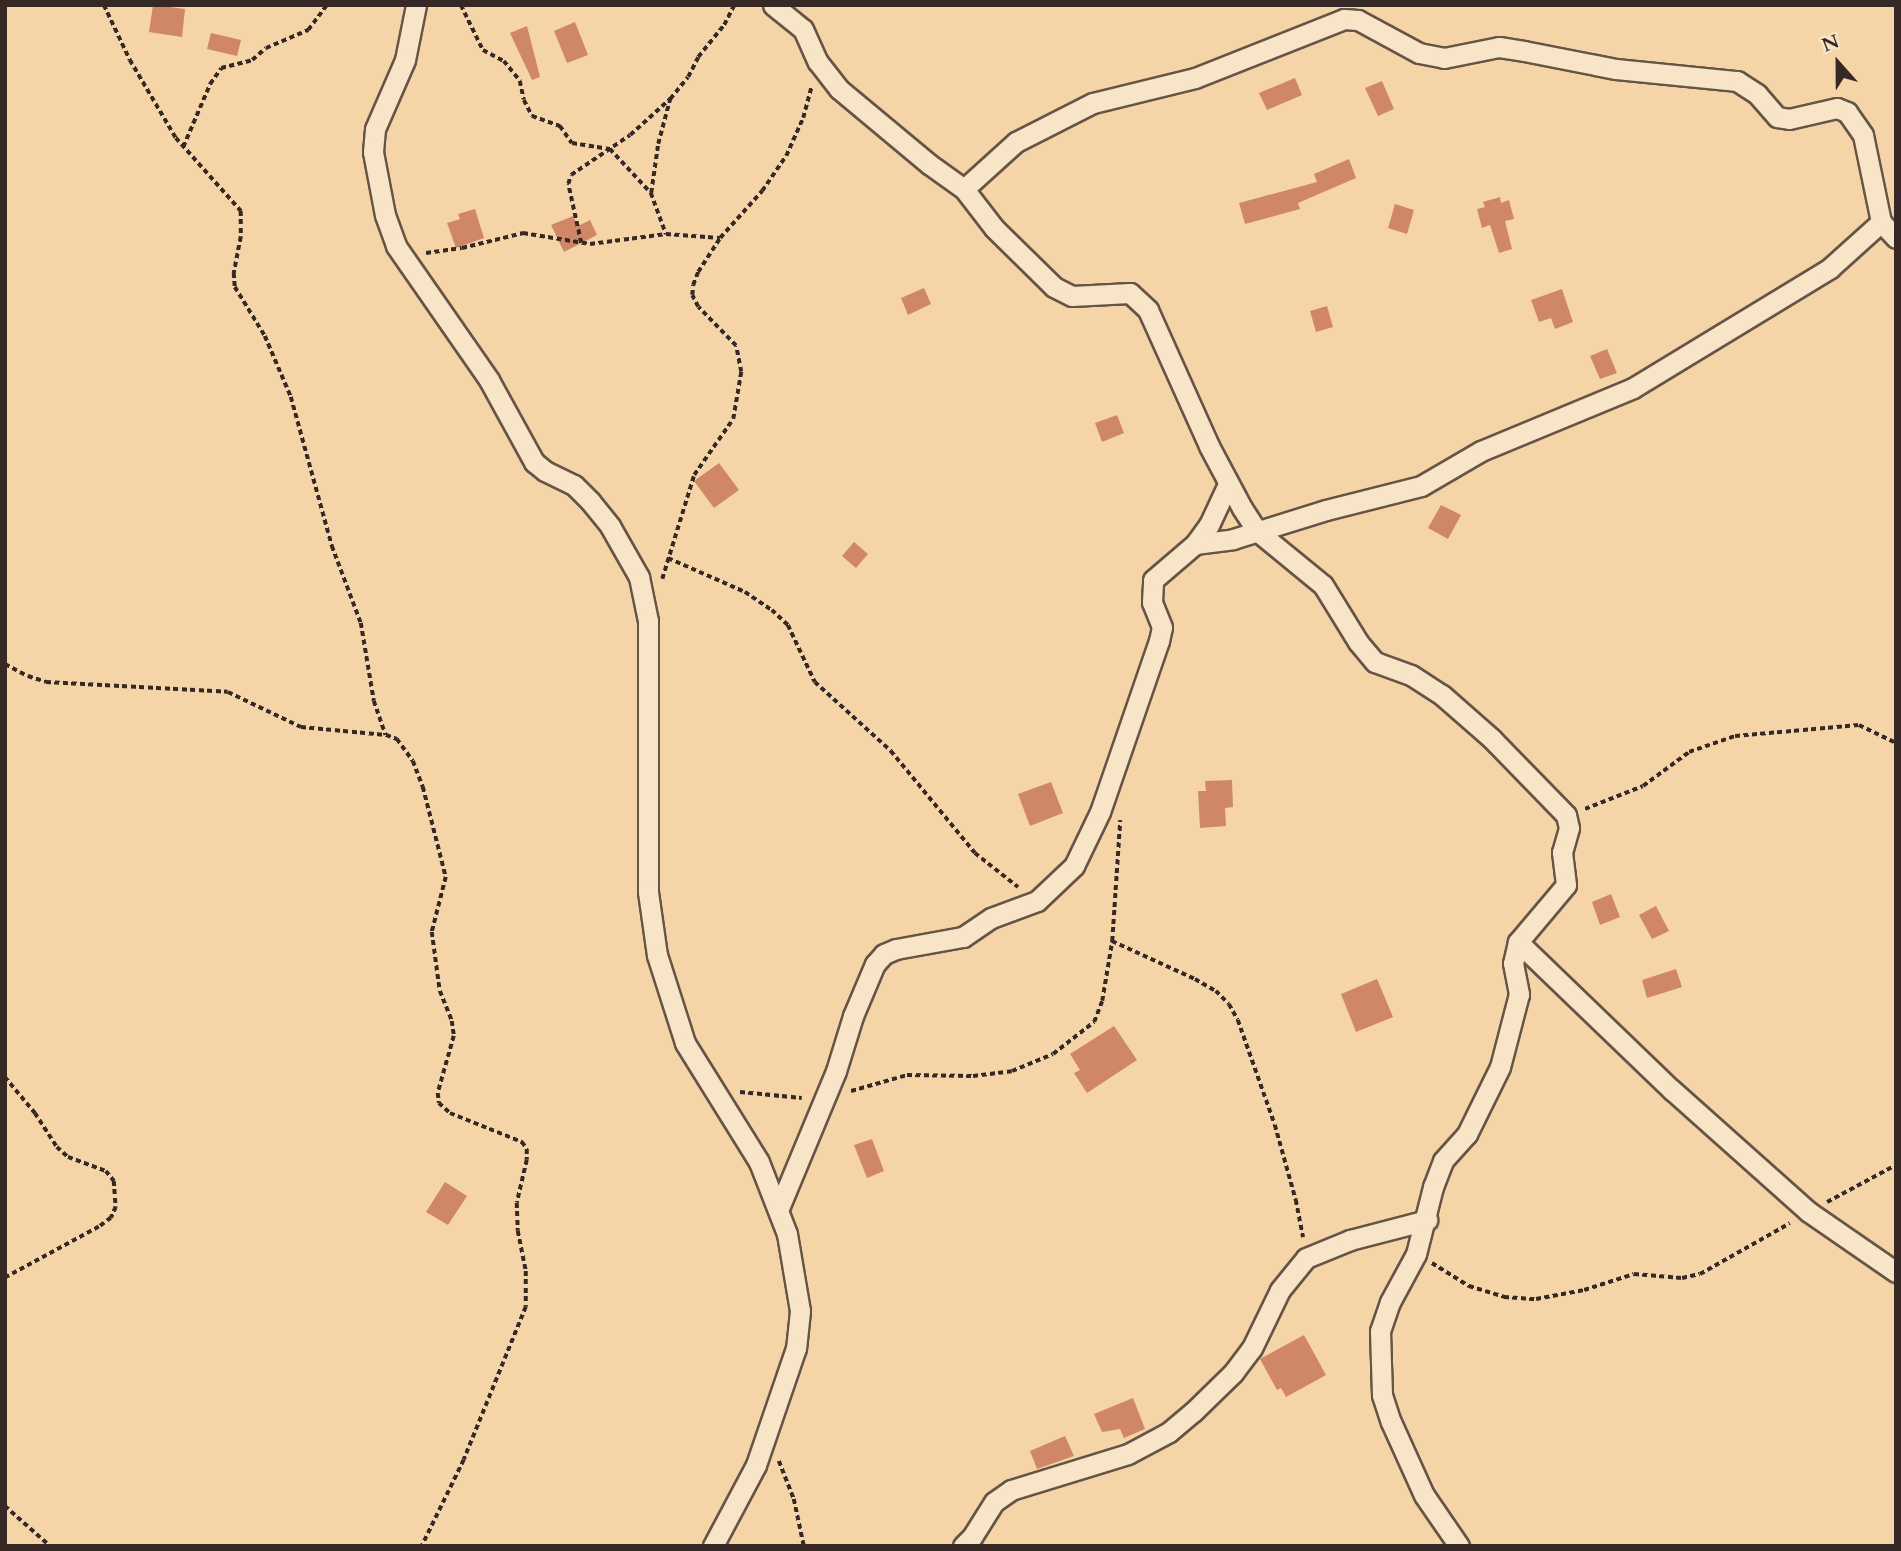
<!DOCTYPE html>
<style>
body{margin:0}
#map{position:relative;width:1901px;height:1551px;overflow:hidden;background:#f5d5a7;font-family:Cardo,serif}
div>[style]{position:absolute}
.building>*{inset:0;background:#cf8768}
.path>*{height:3.5px;margin-top:-1.75px;transform-origin:0;background:repeating-linear-gradient(90deg,#362925 0 5px,transparent 0 8.5px)}
.roads{filter:drop-shadow(2px 0 #665446) drop-shadow(-2px 0 #665446) drop-shadow(0 2px #665446) drop-shadow(0 -2px #665446)}
.minor>*{height:19px;margin:-9.5px;padding:0 9.5px;transform-origin:9.5px;border-radius:9.5px;background:#f8e4c6}
span{translate:-50% -50%;white-space:nowrap;text-align:center;line-height:1.15;-webkit-text-stroke:7px #f8e4c6;paint-order:stroke}
.frame{position:absolute;inset:0;border:7px solid #362925;pointer-events:none}
.north{position:absolute;left:1803px;top:28px;width:70px;height:70px;-webkit-text-stroke:5px #f8e4c6;paint-order:stroke;rotate:339deg;font-size:19px;font-weight:700;line-height:28px;text-align:center;color:#362925}
.north::after{content:'';display:block;margin:auto;width:24px;height:32px;background:#362925;clip-path:polygon(50% 0,100% 100%,50% 72%,0 100%)}
</style>
<div id="map">
<div class="building">
<i style="clip-path:polygon(153px 5px,185px 9px,182px 37px,149px 32px)"></i>
<i style="clip-path:polygon(575px 22px,588px 55px,567px 63px,554px 31px)"></i>
<i style="clip-path:polygon(527px 26px,540px 77px,532px 80px,510px 33px)"></i>
<i style="clip-path:polygon(211px 33px,241px 40px,237px 56px,207px 49px)"></i>
<i style="clip-path:polygon(1295px 78px,1302px 95px,1267px 110px,1259px 93px)"></i>
<i style="clip-path:polygon(1382px 81px,1394px 109px,1378px 116px,1365px 88px)"></i>
<i style="clip-path:polygon(1349px 159px,1356px 178px,1298px 203px,1300px 209px,1245px 224px,1239px 203px,1317px 182px,1314px 174px)"></i>
<i style="clip-path:polygon(1500px 197px,1501px 203px,1509px 200px,1514px 219px,1505px 221px,1512px 249px,1499px 253px,1490px 225px,1482px 228px,1477px 209px,1485px 207px,1483px 202px)"></i>
<i style="clip-path:polygon(1395px 204px,1414px 210px,1407px 234px,1388px 228px)"></i>
<i style="clip-path:polygon(475px 209px,484px 238px,456px 248px,447px 223px,460px 219px,458px 214px)"></i>
<i style="clip-path:polygon(573px 216px,578px 226px,590px 220px,597px 235px,564px 252px,551px 225px)"></i>
<i style="clip-path:polygon(924px 288px,931px 304px,908px 315px,901px 298px)"></i>
<i style="clip-path:polygon(1562px 289px,1573px 322px,1555px 329px,1551px 318px,1539px 322px,1531px 300px)"></i>
<i style="clip-path:polygon(1327px 306px,1333px 327px,1316px 332px,1310px 311px)"></i>
<i style="clip-path:polygon(1607px 349px,1617px 373px,1600px 379px,1590px 356px)"></i>
<i style="clip-path:polygon(1117px 415px,1124px 433px,1102px 442px,1095px 423px)"></i>
<i style="clip-path:polygon(719px 463px,739px 490px,714px 508px,694px 481px)"></i>
<i style="clip-path:polygon(1441px 505px,1461px 515px,1448px 539px,1428px 528px)"></i>
<i style="clip-path:polygon(854px 542px,868px 554px,856px 568px,842px 556px)"></i>
<i style="clip-path:polygon(1232px 780px,1233px 807px,1225px 808px,1226px 826px,1200px 828px,1198px 791px,1206px 791px,1205px 781px)"></i>
<i style="clip-path:polygon(1051px 782px,1063px 813px,1030px 826px,1018px 794px)"></i>
<i style="clip-path:polygon(1611px 894px,1620px 917px,1600px 925px,1592px 902px)"></i>
<i style="clip-path:polygon(1656px 906px,1669px 931px,1652px 939px,1639px 915px)"></i>
<i style="clip-path:polygon(1676px 969px,1682px 987px,1647px 998px,1642px 980px)"></i>
<i style="clip-path:polygon(1377px 979px,1393px 1017px,1356px 1032px,1341px 994px)"></i>
<i style="clip-path:polygon(1114px 1026px,1137px 1060px,1087px 1093px,1074px 1073px,1080px 1070px,1070px 1054px)"></i>
<i style="clip-path:polygon(872px 1139px,884px 1171px,867px 1178px,854px 1145px)"></i>
<i style="clip-path:polygon(445px 1182px,467px 1196px,448px 1225px,426px 1212px)"></i>
<i style="clip-path:polygon(1304px 1335px,1326px 1375px,1286px 1397px,1281px 1388px,1277px 1390px,1260px 1359px)"></i>
<i style="clip-path:polygon(1133px 1398px,1145px 1429px,1124px 1438px,1120px 1429px,1102px 1432px,1094px 1414px)"></i>
<i style="clip-path:polygon(1065px 1436px,1074px 1456px,1037px 1469px,1030px 1451px)"></i>
</div>
<div class="path">
<i style="left:104px;top:5px;width:61px;rotate:64.7deg"></i>
<i style="left:130px;top:60px;width:91px;rotate:59.5deg"></i>
<i style="left:176px;top:138px;width:98px;rotate:48.3deg"></i>
<i style="left:241px;top:211px;width:26px;rotate:90deg"></i>
<i style="left:241px;top:237px;width:37px;rotate:101deg"></i>
<i style="left:234px;top:273px;width:14px;rotate:86deg"></i>
<i style="left:235px;top:287px;width:57px;rotate:58.5deg"></i>
<i style="left:265px;top:336px;width:66px;rotate:66.9deg"></i>
<i style="left:291px;top:397px;width:155px;rotate:74.6deg"></i>
<i style="left:332px;top:546px;width:82px;rotate:69.4deg"></i>
<i style="left:361px;top:623px;width:79px;rotate:80.5deg"></i>
<i style="left:374px;top:701px;width:36px;rotate:71deg"></i>
<i style="left:461px;top:5px;width:50px;rotate:63.9deg"></i>
<i style="left:483px;top:50px;width:24px;rotate:28deg"></i>
<i style="left:504px;top:61px;width:26px;rotate:51deg"></i>
<i style="left:520px;top:81px;width:19px;rotate:78deg"></i>
<i style="left:524px;top:100px;width:18px;rotate:63deg"></i>
<i style="left:532px;top:116px;width:30px;rotate:20deg"></i>
<i style="left:560px;top:126px;width:21px;rotate:55deg"></i>
<i style="left:572px;top:143px;width:38px;rotate:9deg"></i>
<i style="left:610px;top:149px;width:60px;rotate:47deg"></i>
<i style="left:651px;top:193px;width:44px;rotate:69.9deg"></i>
<i style="left:183px;top:147px;width:69px;rotate:-66.8deg"></i>
<i style="left:210px;top:84px;width:19px;rotate:-55deg"></i>
<i style="left:221px;top:68px;width:32px;rotate:-14deg"></i>
<i style="left:252px;top:60px;width:18px;rotate:-41deg"></i>
<i style="left:266px;top:48px;width:46px;rotate:-23.2deg"></i>
<i style="left:308px;top:30px;width:31px;rotate:-53deg"></i>
<i style="left:651px;top:193px;width:49px;rotate:-81.9deg"></i>
<i style="left:658px;top:144px;width:47px;rotate:-75.1deg"></i>
<i style="left:581px;top:243px;width:60px;rotate:-102.4deg"></i>
<i style="left:568px;top:184px;width:9px;rotate:-72deg"></i>
<i style="left:571px;top:175px;width:71px;rotate:-34.1deg"></i>
<i style="left:630px;top:135px;width:54px;rotate:-42deg"></i>
<i style="left:670px;top:99px;width:28px;rotate:-51deg"></i>
<i style="left:688px;top:77px;width:22px;rotate:-63deg"></i>
<i style="left:698px;top:57px;width:41px;rotate:-50.9deg"></i>
<i style="left:724px;top:25px;width:22px;rotate:-63deg"></i>
<i style="left:426px;top:253px;width:36px;rotate:-8deg"></i>
<i style="left:462px;top:248px;width:63px;rotate:-13.8deg"></i>
<i style="left:523px;top:233px;width:68px;rotate:9.3deg"></i>
<i style="left:590px;top:244px;width:77px;rotate:-7.5deg"></i>
<i style="left:666px;top:234px;width:54px;rotate:4.2deg"></i>
<i style="left:668px;top:558px;width:84px;rotate:23.8deg"></i>
<i style="left:745px;top:592px;width:32px;rotate:34deg"></i>
<i style="left:772px;top:610px;width:22px;rotate:43deg"></i>
<i style="left:788px;top:625px;width:63px;rotate:64.7deg"></i>
<i style="left:815px;top:682px;width:103px;rotate:42.2deg"></i>
<i style="left:891px;top:751px;width:132px;rotate:50.5deg"></i>
<i style="left:975px;top:853px;width:55px;rotate:38.3deg"></i>
<i style="left:662px;top:579px;width:109px;rotate:-72.9deg"></i>
<i style="left:694px;top:475px;width:68px;rotate:-55.1deg"></i>
<i style="left:733px;top:419px;width:48px;rotate:-80.3deg"></i>
<i style="left:741px;top:372px;width:26px;rotate:-101deg"></i>
<i style="left:736px;top:346px;width:54px;rotate:-134.3deg"></i>
<i style="left:698px;top:307px;width:13px;rotate:-117deg"></i>
<i style="left:692px;top:295px;width:10px;rotate:-84deg"></i>
<i style="left:693px;top:285px;width:14px;rotate:-69deg"></i>
<i style="left:698px;top:272px;width:40px;rotate:-57.1deg"></i>
<i style="left:720px;top:238px;width:63px;rotate:-48.2deg"></i>
<i style="left:762px;top:191px;width:42px;rotate:-55.6deg"></i>
<i style="left:786px;top:156px;width:42px;rotate:-65.9deg"></i>
<i style="left:803px;top:118px;width:31px;rotate:-75deg"></i>
<i style="left:5px;top:664px;width:26px;rotate:28deg"></i>
<i style="left:28px;top:676px;width:19px;rotate:18deg"></i>
<i style="left:46px;top:682px;width:182px;rotate:3.1deg"></i>
<i style="left:228px;top:692px;width:81px;rotate:25.6deg"></i>
<i style="left:301px;top:727px;width:85px;rotate:5.4deg"></i>
<i style="left:386px;top:735px;width:12px;rotate:20deg"></i>
<i style="left:397px;top:739px;width:27px;rotate:54deg"></i>
<i style="left:413px;top:761px;width:28px;rotate:69deg"></i>
<i style="left:423px;top:787px;width:93px;rotate:75.7deg"></i>
<i style="left:446px;top:877px;width:57px;rotate:104.3deg"></i>
<i style="left:432px;top:932px;width:60px;rotate:82.3deg"></i>
<i style="left:440px;top:991px;width:32px;rotate:68deg"></i>
<i style="left:452px;top:1021px;width:15px;rotate:82deg"></i>
<i style="left:454px;top:1036px;width:59px;rotate:105.7deg"></i>
<i style="left:438px;top:1093px;width:10px;rotate:84deg"></i>
<i style="left:439px;top:1103px;width:15px;rotate:42deg"></i>
<i style="left:450px;top:1113px;width:78px;rotate:21.9deg"></i>
<i style="left:522px;top:1142px;width:9px;rotate:54deg"></i>
<i style="left:527px;top:1149px;width:11px;rotate:90deg"></i>
<i style="left:527px;top:1160px;width:44px;rotate:103.1deg"></i>
<i style="left:517px;top:1203px;width:28px;rotate:88deg"></i>
<i style="left:518px;top:1231px;width:41px;rotate:78.7deg"></i>
<i style="left:526px;top:1271px;width:36px;rotate:90deg"></i>
<i style="left:526px;top:1307px;width:165px;rotate:112.1deg"></i>
<i style="left:464px;top:1460px;width:96px;rotate:116deg"></i>
<i style="left:1585px;top:809px;width:62px;rotate:-21.6deg"></i>
<i style="left:1643px;top:786px;width:57px;rotate:-36.5deg"></i>
<i style="left:1689px;top:752px;width:49px;rotate:-19.2deg"></i>
<i style="left:1735px;top:736px;width:124px;rotate:-5.1deg"></i>
<i style="left:1859px;top:725px;width:41px;rotate:25.9deg"></i>
<i style="left:1112px;top:941px;width:91px;rotate:24.6deg"></i>
<i style="left:1195px;top:979px;width:24px;rotate:30deg"></i>
<i style="left:1216px;top:991px;width:18px;rotate:45deg"></i>
<i style="left:1229px;top:1004px;width:18px;rotate:61deg"></i>
<i style="left:1238px;top:1020px;width:111px;rotate:70.6deg"></i>
<i style="left:1275px;top:1125px;width:78px;rotate:74.4deg"></i>
<i style="left:1296px;top:1200px;width:38px;rotate:79deg"></i>
<i style="left:5px;top:1077px;width:47px;rotate:50.2deg"></i>
<i style="left:35px;top:1113px;width:40px;rotate:57.1deg"></i>
<i style="left:57px;top:1147px;width:15px;rotate:42deg"></i>
<i style="left:68px;top:1157px;width:40px;rotate:20.2deg"></i>
<i style="left:106px;top:1171px;width:13px;rotate:51deg"></i>
<i style="left:114px;top:1181px;width:26px;rotate:86deg"></i>
<i style="left:116px;top:1207px;width:12px;rotate:114deg"></i>
<i style="left:111px;top:1218px;width:15px;rotate:143deg"></i>
<i style="left:99px;top:1227px;width:107px;rotate:151.5deg"></i>
<i style="left:851px;top:1091px;width:58px;rotate:-15.9deg"></i>
<i style="left:907px;top:1075px;width:66px;rotate:0.9deg"></i>
<i style="left:973px;top:1076px;width:39px;rotate:-7deg"></i>
<i style="left:1012px;top:1071px;width:44px;rotate:-22.5deg"></i>
<i style="left:1053px;top:1054px;width:52px;rotate:-38deg"></i>
<i style="left:1094px;top:1022px;width:22px;rotate:-69deg"></i>
<i style="left:1102px;top:1001px;width:61px;rotate:-80.5deg"></i>
<i style="left:1112px;top:941px;width:121px;rotate:-86.2deg"></i>
<i style="left:740px;top:1092px;width:62px;rotate:5.5deg"></i>
<i style="left:1827px;top:1202px;width:78px;rotate:-28.2deg"></i>
<i style="left:1432px;top:1263px;width:44px;rotate:31.9deg"></i>
<i style="left:1469px;top:1286px;width:37px;rotate:17deg"></i>
<i style="left:1504px;top:1297px;width:32px;rotate:4deg"></i>
<i style="left:1536px;top:1299px;width:49px;rotate:-10.6deg"></i>
<i style="left:1584px;top:1290px;width:52px;rotate:-17.7deg"></i>
<i style="left:1634px;top:1274px;width:48px;rotate:4.8deg"></i>
<i style="left:1682px;top:1278px;width:18px;rotate:-13deg"></i>
<i style="left:1700px;top:1274px;width:103px;rotate:-29.5deg"></i>
<i style="left:779px;top:1461px;width:41px;rotate:68.5deg"></i>
<i style="left:794px;top:1499px;width:48px;rotate:78deg"></i>
<i style="left:5px;top:1506px;width:60px;rotate:41.6deg"></i>
</div>
<div class="roads">
<div class="minor">
<i style="left:416px;top:5px;width:56px;rotate:101.3deg"></i>
<i style="left:405px;top:60px;width:75px;rotate:113.5deg"></i>
<i style="left:375px;top:129px;width:23px;rotate:95deg"></i>
<i style="left:373px;top:152px;width:64px;rotate:79.2deg"></i>
<i style="left:385px;top:215px;width:33px;rotate:70deg"></i>
<i style="left:396px;top:246px;width:163px;rotate:55.2deg"></i>
<i style="left:489px;top:380px;width:94px;rotate:61.2deg"></i>
<i style="left:534px;top:462px;width:14px;rotate:39deg"></i>
<i style="left:545px;top:471px;width:32px;rotate:26deg"></i>
<i style="left:574px;top:485px;width:23px;rotate:45deg"></i>
<i style="left:590px;top:501px;width:32px;rotate:51deg"></i>
<i style="left:610px;top:526px;width:59px;rotate:60.4deg"></i>
<i style="left:639px;top:577px;width:45px;rotate:78.4deg"></i>
<i style="left:648px;top:621px;width:271px;rotate:90deg"></i>
<i style="left:648px;top:892px;width:64px;rotate:81.9deg"></i>
<i style="left:657px;top:955px;width:92px;rotate:72.3deg"></i>
<i style="left:685px;top:1043px;width:140px;rotate:58.1deg"></i>
<i style="left:759px;top:1162px;width:77px;rotate:68.7deg"></i>
<i style="left:787px;top:1234px;width:78px;rotate:80.4deg"></i>
<i style="left:800px;top:1311px;width:37px;rotate:96deg"></i>
<i style="left:796px;top:1348px;width:124px;rotate:108.9deg"></i>
<i style="left:756px;top:1465px;width:92px;rotate:118deg"></i>
<i style="left:773px;top:5px;width:38px;rotate:39deg"></i>
<i style="left:803px;top:29px;width:36px;rotate:66deg"></i>
<i style="left:818px;top:62px;width:34px;rotate:52deg"></i>
<i style="left:839px;top:89px;width:117px;rotate:39.8deg"></i>
<i style="left:929px;top:164px;width:43px;rotate:35.5deg"></i>
<i style="left:964px;top:189px;width:49px;rotate:52.4deg"></i>
<i style="left:994px;top:228px;width:84px;rotate:44.5deg"></i>
<i style="left:1054px;top:287px;width:20px;rotate:27deg"></i>
<i style="left:1072px;top:296px;width:58px;rotate:-3deg"></i>
<i style="left:1130px;top:293px;width:25px;rotate:43deg"></i>
<i style="left:1148px;top:310px;width:149px;rotate:65.8deg"></i>
<i style="left:1209px;top:446px;width:70px;rotate:62deg"></i>
<i style="left:1242px;top:508px;width:27px;rotate:57deg"></i>
<i style="left:1257px;top:531px;width:85px;rotate:39.3deg"></i>
<i style="left:1323px;top:585px;width:67px;rotate:58.4deg"></i>
<i style="left:1358px;top:642px;width:26px;rotate:50deg"></i>
<i style="left:1375px;top:662px;width:38px;rotate:20deg"></i>
<i style="left:1411px;top:675px;width:37px;rotate:33deg"></i>
<i style="left:1442px;top:695px;width:67px;rotate:41.3deg"></i>
<i style="left:1492px;top:739px;width:106px;rotate:45.8deg"></i>
<i style="left:1566px;top:815px;width:13px;rotate:77deg"></i>
<i style="left:1569px;top:828px;width:25px;rotate:106deg"></i>
<i style="left:1562px;top:852px;width:33px;rotate:83deg"></i>
<i style="left:1566px;top:885px;width:75px;rotate:130.1deg"></i>
<i style="left:1518px;top:942px;width:22px;rotate:103deg"></i>
<i style="left:1513px;top:963px;width:32px;rotate:79deg"></i>
<i style="left:1519px;top:994px;width:75px;rotate:104.6deg"></i>
<i style="left:1500px;top:1067px;width:75px;rotate:116.2deg"></i>
<i style="left:1467px;top:1134px;width:36px;rotate:132deg"></i>
<i style="left:1443px;top:1161px;width:28px;rotate:111deg"></i>
<i style="left:1433px;top:1187px;width:69px;rotate:104.2deg"></i>
<i style="left:1416px;top:1254px;width:55px;rotate:118.4deg"></i>
<i style="left:1390px;top:1302px;width:31px;rotate:109deg"></i>
<i style="left:1380px;top:1331px;width:64px;rotate:88.2deg"></i>
<i style="left:1382px;top:1395px;width:28px;rotate:72deg"></i>
<i style="left:1391px;top:1422px;width:80px;rotate:65.7deg"></i>
<i style="left:1424px;top:1495px;width:62px;rotate:55.5deg"></i>
<i style="left:964px;top:189px;width:70px;rotate:-42.1deg"></i>
<i style="left:1016px;top:142px;width:86px;rotate:-26.9deg"></i>
<i style="left:1093px;top:103px;width:105px;rotate:-13.8deg"></i>
<i style="left:1195px;top:78px;width:160px;rotate:-21.6deg"></i>
<i style="left:1344px;top:19px;width:14px;rotate:4deg"></i>
<i style="left:1358px;top:20px;width:69px;rotate:28.4deg"></i>
<i style="left:1419px;top:53px;width:25px;rotate:11deg"></i>
<i style="left:1444px;top:58px;width:56px;rotate:-11.3deg"></i>
<i style="left:1499px;top:47px;width:25px;rotate:9deg"></i>
<i style="left:1524px;top:51px;width:94px;rotate:11.1deg"></i>
<i style="left:1616px;top:69px;width:122px;rotate:5.7deg"></i>
<i style="left:1737px;top:81px;width:24px;rotate:33deg"></i>
<i style="left:1757px;top:94px;width:30px;rotate:49deg"></i>
<i style="left:1777px;top:117px;width:12px;rotate:9deg"></i>
<i style="left:1789px;top:119px;width:49px;rotate:-12.9deg"></i>
<i style="left:1837px;top:108px;width:11px;rotate:22deg"></i>
<i style="left:1847px;top:112px;width:28px;rotate:55deg"></i>
<i style="left:1863px;top:135px;width:89px;rotate:78.3deg"></i>
<i style="left:1881px;top:222px;width:22px;rotate:47deg"></i>
<i style="left:1195px;top:544px;width:38px;rotate:-7deg"></i>
<i style="left:1233px;top:539px;width:97px;rotate:-17.3deg"></i>
<i style="left:1326px;top:510px;width:98px;rotate:-14.2deg"></i>
<i style="left:1421px;top:486px;width:69px;rotate:-30.3deg"></i>
<i style="left:1481px;top:451px;width:165px;rotate:-22.5deg"></i>
<i style="left:1633px;top:388px;width:231px;rotate:-31.3deg"></i>
<i style="left:1830px;top:268px;width:69px;rotate:-42deg"></i>
<i style="left:1518px;top:942px;width:214px;rotate:43.9deg"></i>
<i style="left:1672px;top:1090px;width:183px;rotate:41.7deg"></i>
<i style="left:1809px;top:1212px;width:106px;rotate:34.6deg"></i>
<i style="left:779px;top:1208px;width:148px;rotate:-67.4deg"></i>
<i style="left:836px;top:1071px;width:58px;rotate:-72.8deg"></i>
<i style="left:853px;top:1016px;width:56px;rotate:-67.1deg"></i>
<i style="left:875px;top:964px;width:13px;rotate:-48deg"></i>
<i style="left:884px;top:954px;width:13px;rotate:-23deg"></i>
<i style="left:896px;top:949px;width:68px;rotate:-10.2deg"></i>
<i style="left:963px;top:937px;width:34px;rotate:-34deg"></i>
<i style="left:991px;top:918px;width:49px;rotate:-20.3deg"></i>
<i style="left:1037px;top:901px;width:51px;rotate:-43.4deg"></i>
<i style="left:1074px;top:866px;width:60px;rotate:-64.3deg"></i>
<i style="left:1100px;top:812px;width:181px;rotate:-71deg"></i>
<i style="left:1159px;top:641px;width:14px;rotate:-78deg"></i>
<i style="left:1162px;top:627px;width:27px;rotate:-112deg"></i>
<i style="left:1152px;top:602px;width:22px;rotate:-87deg"></i>
<i style="left:1153px;top:580px;width:55px;rotate:-40.6deg"></i>
<i style="left:1195px;top:544px;width:24px;rotate:-54deg"></i>
<i style="left:1209px;top:525px;width:45px;rotate:-65.1deg"></i>
<i style="left:963px;top:1546px;width:13px;rotate:-45deg"></i>
<i style="left:972px;top:1537px;width:41px;rotate:-57.8deg"></i>
<i style="left:994px;top:1502px;width:21px;rotate:-35deg"></i>
<i style="left:1011px;top:1490px;width:122px;rotate:-17.1deg"></i>
<i style="left:1128px;top:1454px;width:47px;rotate:-28.2deg"></i>
<i style="left:1169px;top:1432px;width:31px;rotate:-40deg"></i>
<i style="left:1193px;top:1412px;width:56px;rotate:-44.3deg"></i>
<i style="left:1233px;top:1373px;width:31px;rotate:-53deg"></i>
<i style="left:1252px;top:1348px;width:64px;rotate:-64.2deg"></i>
<i style="left:1280px;top:1290px;width:41px;rotate:-50.9deg"></i>
<i style="left:1306px;top:1258px;width:48px;rotate:-22.2deg"></i>
<i style="left:1350px;top:1240px;width:80px;rotate:-14.6deg"></i>
</div>
</div>
<div class="frame"></div>
<div class="north">N</div>
</div>
